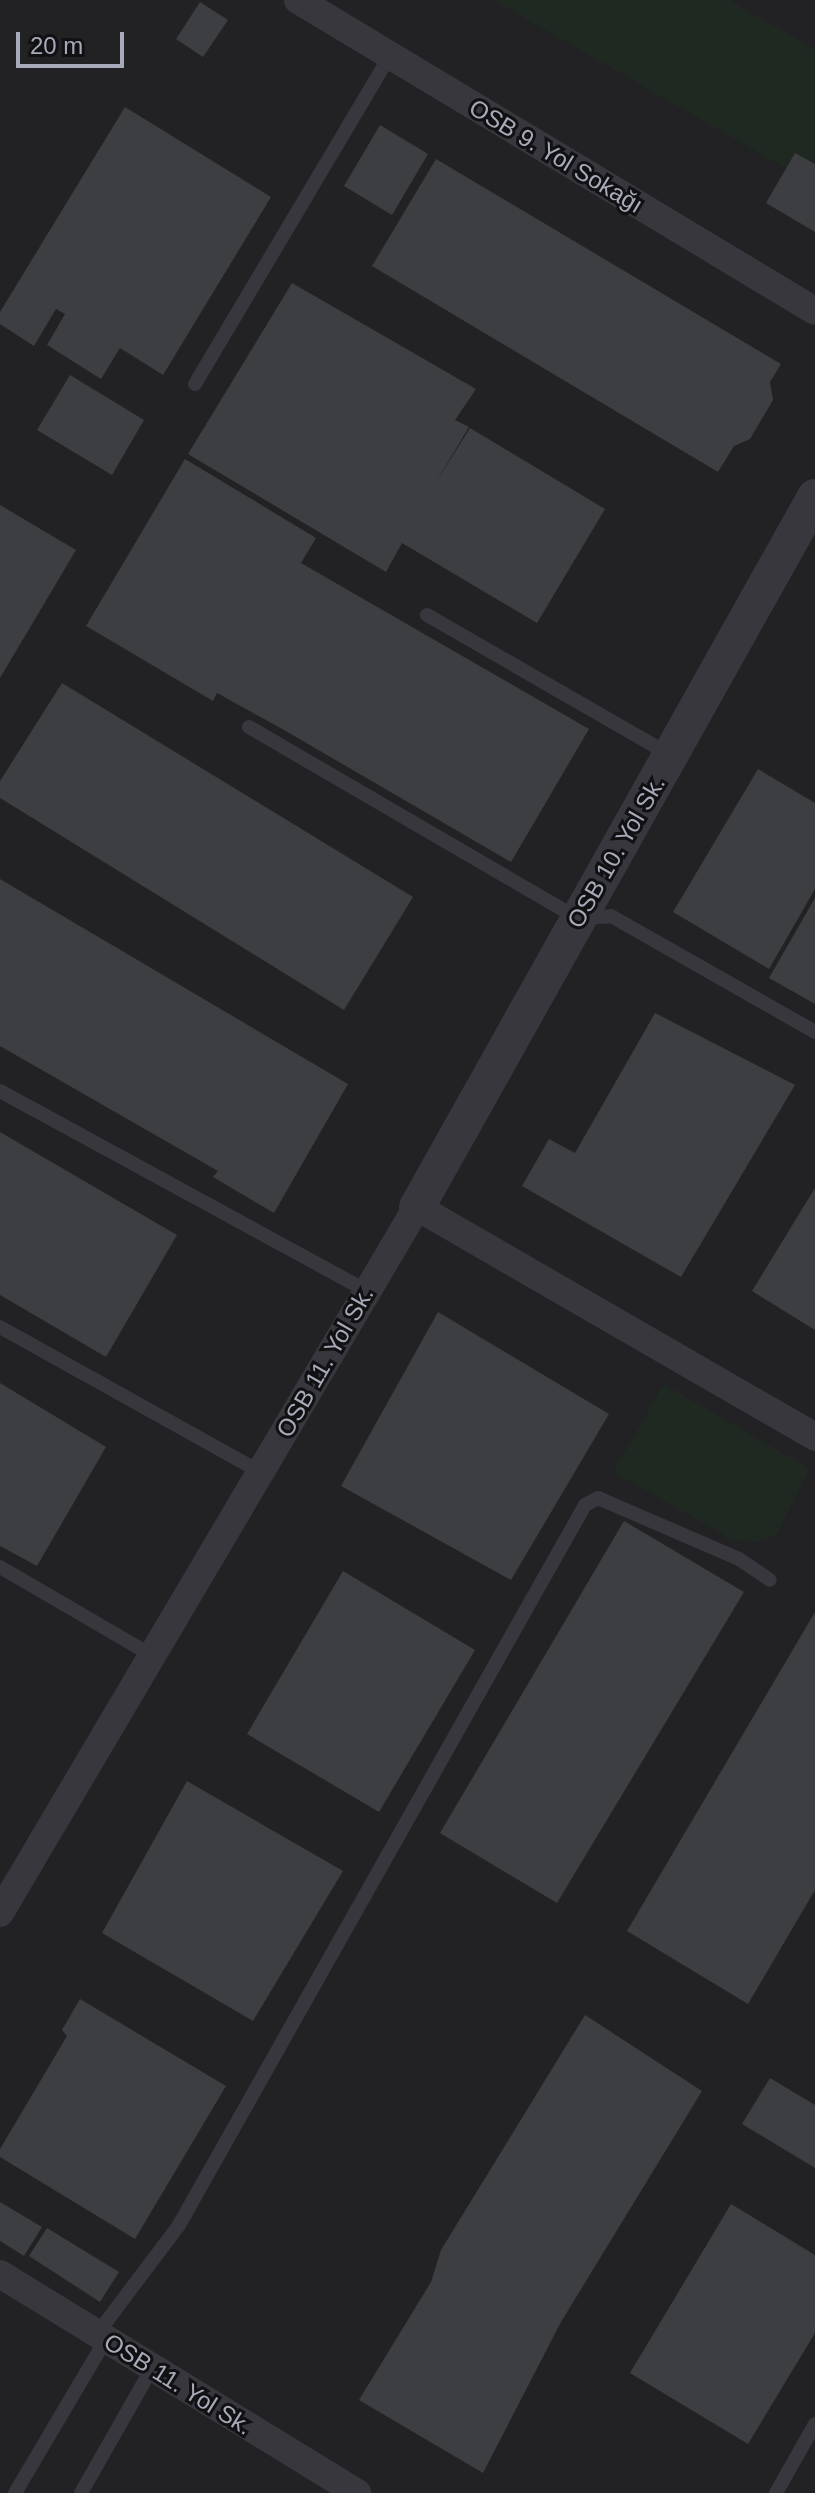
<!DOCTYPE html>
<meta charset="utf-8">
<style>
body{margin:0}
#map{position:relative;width:815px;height:2493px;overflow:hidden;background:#161618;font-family:Arial,sans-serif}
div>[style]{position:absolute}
.built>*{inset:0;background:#222225}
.green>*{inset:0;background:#202822}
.building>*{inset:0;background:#3d3e42}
.service>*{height:14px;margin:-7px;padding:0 7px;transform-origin:7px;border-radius:7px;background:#37373d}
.minor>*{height:28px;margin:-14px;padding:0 14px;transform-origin:14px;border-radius:14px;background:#37373d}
.tertiary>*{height:36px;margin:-18px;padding:0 18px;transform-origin:18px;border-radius:18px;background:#37373d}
span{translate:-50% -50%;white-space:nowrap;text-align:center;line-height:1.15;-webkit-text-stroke:6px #111113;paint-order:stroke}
.street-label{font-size:24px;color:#a7aab8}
.scale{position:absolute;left:16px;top:32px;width:108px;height:36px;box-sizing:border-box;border:4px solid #a7aab8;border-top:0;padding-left:10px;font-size:24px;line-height:28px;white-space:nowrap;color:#a7aab8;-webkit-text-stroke:6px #111113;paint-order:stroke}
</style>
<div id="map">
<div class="built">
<i style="clip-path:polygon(0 0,815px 0,815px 2493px,0 2493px)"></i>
</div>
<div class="green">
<i style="clip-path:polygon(493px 0,729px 0,815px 49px,815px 185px)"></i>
<i style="clip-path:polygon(664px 1384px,810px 1469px,777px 1534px,756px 1542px,731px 1539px,613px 1472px)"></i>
</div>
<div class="building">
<i style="clip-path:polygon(200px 2px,228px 20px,203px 57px,176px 39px)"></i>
<i style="clip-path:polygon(125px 107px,271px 197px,163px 375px,120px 348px,101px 379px,47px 345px,65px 314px,56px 309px,34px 346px,0 324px,0 312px)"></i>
<i style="clip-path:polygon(380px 125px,428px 154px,392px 215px,344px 186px)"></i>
<i style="clip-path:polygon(795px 153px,815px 164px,815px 232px,766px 203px)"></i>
<i style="clip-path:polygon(436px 159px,781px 364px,770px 382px,773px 400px,750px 439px,734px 446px,718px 472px,372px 266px)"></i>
<i style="clip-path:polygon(292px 283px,476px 389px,455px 420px,469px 427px,435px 484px,470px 428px,605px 509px,537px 623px,402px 543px,386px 572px,188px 454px)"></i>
<i style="clip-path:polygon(70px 375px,144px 420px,112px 475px,37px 430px)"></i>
<i style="clip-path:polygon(185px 459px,316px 538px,301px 563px,589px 729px,511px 862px,284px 730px,217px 693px,213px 701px,86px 626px)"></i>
<i style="clip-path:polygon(0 505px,76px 550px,0 678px)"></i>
<i style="clip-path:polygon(62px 683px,413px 897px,344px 1010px,0 798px,0 781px)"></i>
<i style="clip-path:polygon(758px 769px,815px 803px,815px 889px,769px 969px,673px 912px)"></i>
<i style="clip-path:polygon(0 879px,348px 1084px,274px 1213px,213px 1177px,218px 1171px,0 1046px)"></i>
<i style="clip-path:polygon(815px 898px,815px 1004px,769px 978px)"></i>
<i style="clip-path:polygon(655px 1013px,795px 1085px,681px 1277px,522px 1186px,549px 1139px,575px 1153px)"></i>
<i style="clip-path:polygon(0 1132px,177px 1235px,106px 1357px,0 1295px)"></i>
<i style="clip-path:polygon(815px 1188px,815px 1330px,752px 1291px)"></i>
<i style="clip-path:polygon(438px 1312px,609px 1414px,511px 1580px,341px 1486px)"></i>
<i style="clip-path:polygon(0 1383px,106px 1447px,37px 1566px,0 1546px)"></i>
<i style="clip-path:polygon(624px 1521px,744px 1592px,557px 1903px,440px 1833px)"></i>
<i style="clip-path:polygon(343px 1571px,475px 1650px,379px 1812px,247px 1734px)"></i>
<i style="clip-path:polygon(815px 1612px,815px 1890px,748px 2004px,627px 1931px)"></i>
<i style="clip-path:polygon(187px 1781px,343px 1871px,253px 2021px,102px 1933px)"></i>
<i style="clip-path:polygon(80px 1999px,226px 2086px,135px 2239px,0 2157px,0 2149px,67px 2036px,62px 2030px)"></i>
<i style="clip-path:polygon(585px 2015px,702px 2091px,561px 2322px,483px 2473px,359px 2400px,431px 2282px,441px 2250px)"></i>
<i style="clip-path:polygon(770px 2078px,815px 2105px,815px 2168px,742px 2124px)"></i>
<i style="clip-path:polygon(0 2202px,42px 2227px,24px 2256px,0 2241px)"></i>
<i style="clip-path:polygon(731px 2204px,815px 2255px,815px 2333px,748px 2444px,630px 2373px)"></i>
<i style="clip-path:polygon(47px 2228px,119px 2272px,100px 2302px,29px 2256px)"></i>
</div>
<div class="service">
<i style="left:195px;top:384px;width:382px;rotate:-59.3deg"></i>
<i style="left:427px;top:615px;width:279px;rotate:29.9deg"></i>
<i style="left:249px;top:727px;width:380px;rotate:30.2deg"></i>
<i style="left:577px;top:918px;width:34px;rotate:-3deg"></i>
<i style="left:611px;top:916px;width:235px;rotate:29.6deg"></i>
<i style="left:0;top:1091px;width:418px;rotate:28.6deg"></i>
<i style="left:0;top:1327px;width:299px;rotate:29.1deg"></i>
<i style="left:0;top:1567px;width:177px;rotate:30.2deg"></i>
<i style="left:97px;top:2334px;width:136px;rotate:-53deg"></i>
<i style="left:179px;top:2225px;width:827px;rotate:-60.58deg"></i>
<i style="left:585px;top:1505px;width:15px;rotate:-28deg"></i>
<i style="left:598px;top:1498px;width:154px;rotate:23.4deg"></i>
<i style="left:739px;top:1559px;width:37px;rotate:34deg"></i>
<i style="left:15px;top:2493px;width:179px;rotate:-59.4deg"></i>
<i style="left:81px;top:2493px;width:144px;rotate:-60.4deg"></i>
<i style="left:776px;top:2493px;width:79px;rotate:-60.5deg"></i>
</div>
<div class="minor">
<i style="left:298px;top:0;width:603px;rotate:31.03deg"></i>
<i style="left:0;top:1913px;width:820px;rotate:-59.43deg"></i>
<i style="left:417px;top:1207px;width:460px;rotate:30deg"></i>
<i style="left:0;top:2274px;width:419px;rotate:31.5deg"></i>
</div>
<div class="tertiary">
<i style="left:417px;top:1207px;width:814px;rotate:-60.73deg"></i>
</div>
<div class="street-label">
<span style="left:556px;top:156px;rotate:31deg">OSB 9. Yol Sokağı</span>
<span style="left:616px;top:852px;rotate:-60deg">OSB 10. Yol Sk.</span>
<span style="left:325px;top:1362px;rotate:-60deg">OSB 11. Yol Sk.</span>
<span style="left:178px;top:2384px;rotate:32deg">OSB 11. Yol Sk.</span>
</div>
<div class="scale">20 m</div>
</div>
